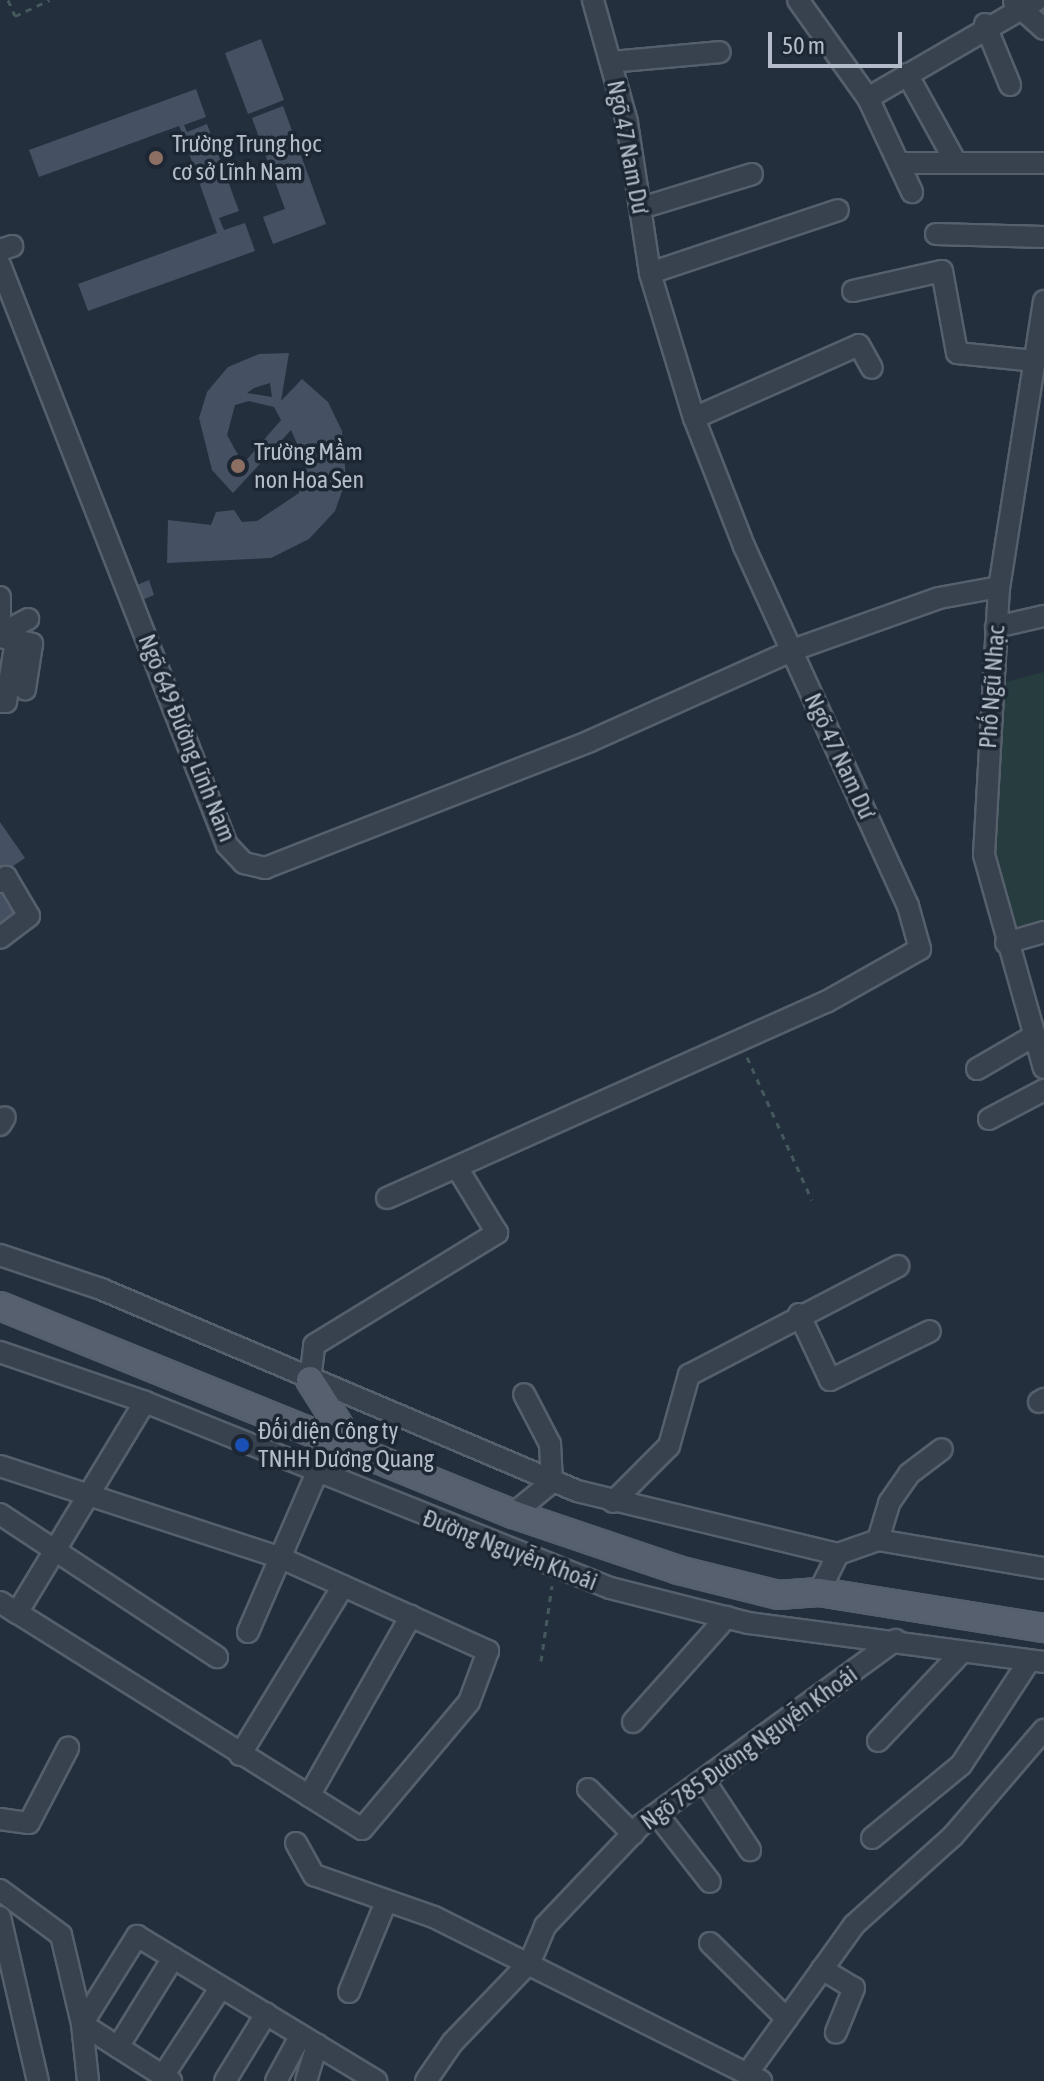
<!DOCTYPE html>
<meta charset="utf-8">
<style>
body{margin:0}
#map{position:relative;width:1044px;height:2081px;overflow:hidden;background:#242f3e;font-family:"Asap Condensed",sans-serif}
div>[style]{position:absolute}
.green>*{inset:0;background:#263c3f}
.building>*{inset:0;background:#455162}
.path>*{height:3px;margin-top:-1.5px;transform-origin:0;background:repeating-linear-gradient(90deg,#44595c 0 6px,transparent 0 12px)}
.roads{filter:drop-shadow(2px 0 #565f6c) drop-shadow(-2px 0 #565f6c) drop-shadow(0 2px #565f6c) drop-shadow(0 -2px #565f6c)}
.minor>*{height:20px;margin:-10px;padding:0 10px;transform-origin:10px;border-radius:10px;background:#38414e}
.major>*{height:26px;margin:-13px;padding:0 13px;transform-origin:13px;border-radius:13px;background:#56606e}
.dots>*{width:22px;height:22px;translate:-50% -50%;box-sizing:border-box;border:4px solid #1d2633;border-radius:50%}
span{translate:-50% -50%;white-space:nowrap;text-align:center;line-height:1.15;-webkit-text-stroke:7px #1d2633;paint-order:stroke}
.poi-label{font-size:24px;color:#b4bcc9}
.left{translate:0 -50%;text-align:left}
.street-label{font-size:24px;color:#b4bcc9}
.scale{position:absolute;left:768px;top:32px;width:134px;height:36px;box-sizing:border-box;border:4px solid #b4bcc9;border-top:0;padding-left:10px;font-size:24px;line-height:28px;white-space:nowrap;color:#b4bcc9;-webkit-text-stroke:6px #1d2633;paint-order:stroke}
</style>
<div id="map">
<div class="green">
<i style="clip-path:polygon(1044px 672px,1044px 941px,1020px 951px,994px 861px,1002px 683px)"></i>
</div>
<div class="building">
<i style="clip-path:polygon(261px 39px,284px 100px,248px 114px,225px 53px)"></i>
<i style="clip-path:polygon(196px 89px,206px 117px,184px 125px,187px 132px,207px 124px,239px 211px,219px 218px,224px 230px,245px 223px,255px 251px,88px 311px,78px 284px,217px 233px,182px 133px,179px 126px,39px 177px,29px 150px)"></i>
<i style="clip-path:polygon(283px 106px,326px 224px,273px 244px,263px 217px,285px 209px,252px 118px)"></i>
<i style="clip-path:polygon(evenodd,289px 353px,281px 401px,302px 379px,328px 402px,342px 431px,346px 480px,335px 511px,309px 539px,271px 558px,167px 563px,168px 520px,211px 525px,216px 512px,234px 510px,242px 522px,257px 521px,299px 493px,306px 464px,291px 430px,233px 493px,212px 470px,199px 418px,207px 392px,228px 367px,259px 354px,289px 353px,270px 383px,272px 397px,247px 393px,254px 388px,270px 383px,289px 353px,249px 401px,274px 407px,281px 420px,243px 464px,227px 435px,235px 405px,249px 401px)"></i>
<i style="clip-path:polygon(149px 580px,154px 595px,142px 600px,137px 585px)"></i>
<i style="clip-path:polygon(0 822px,25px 858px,1px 874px,0 872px)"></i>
<i style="clip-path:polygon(7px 885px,27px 913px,0 932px,0 890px)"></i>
</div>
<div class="path">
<i style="left:8px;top:0;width:17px;rotate:66deg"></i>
<i style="left:15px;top:16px;width:38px;rotate:-25deg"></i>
<i style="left:747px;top:1057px;width:157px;rotate:65.6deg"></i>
<i style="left:541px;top:1661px;width:76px;rotate:-81.7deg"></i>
</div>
<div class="roads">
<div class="minor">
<i style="left:798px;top:0;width:120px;rotate:54.5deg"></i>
<i style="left:868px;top:98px;width:104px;rotate:64.9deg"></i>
<i style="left:1014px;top:2px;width:40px;rotate:42deg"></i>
<i style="left:985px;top:24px;width:66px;rotate:67.7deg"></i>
<i style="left:611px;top:62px;width:109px;rotate:-5.2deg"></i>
<i style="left:907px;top:74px;width:99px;rotate:61.1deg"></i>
<i style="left:868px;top:98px;width:195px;rotate:-30.1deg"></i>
<i style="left:901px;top:163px;width:143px"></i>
<i style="left:641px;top:208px;width:116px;rotate:-17deg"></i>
<i style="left:936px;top:234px;width:108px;rotate:1.6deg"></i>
<i style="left:0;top:250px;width:13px;rotate:-18deg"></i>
<i style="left:0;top:265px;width:623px;rotate:68.63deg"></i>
<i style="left:227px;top:845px;width:25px;rotate:47deg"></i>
<i style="left:244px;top:863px;width:22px;rotate:13deg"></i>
<i style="left:265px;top:868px;width:349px;rotate:-21.3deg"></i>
<i style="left:590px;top:741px;width:222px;rotate:-24.1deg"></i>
<i style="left:793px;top:650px;width:155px;rotate:-19.6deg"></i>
<i style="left:939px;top:598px;width:61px;rotate:-10.4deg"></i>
<i style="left:650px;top:273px;width:198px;rotate:-18.5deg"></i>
<i style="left:853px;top:291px;width:91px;rotate:-12.7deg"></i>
<i style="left:942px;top:271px;width:83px;rotate:79.6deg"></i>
<i style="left:957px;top:353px;width:77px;rotate:5.9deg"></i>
<i style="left:1044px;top:301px;width:290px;rotate:98.9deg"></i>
<i style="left:999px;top:587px;width:268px;rotate:93.2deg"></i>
<i style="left:984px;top:855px;width:221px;rotate:74.3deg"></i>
<i style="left:694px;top:418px;width:180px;rotate:-23.9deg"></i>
<i style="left:859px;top:345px;width:26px;rotate:61deg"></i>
<i style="left:0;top:597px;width:30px;rotate:90deg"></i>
<i style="left:996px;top:627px;width:49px;rotate:-12.9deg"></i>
<i style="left:0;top:634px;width:32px;rotate:-28deg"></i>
<i style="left:0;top:637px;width:33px;rotate:12deg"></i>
<i style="left:32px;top:644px;width:46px;rotate:98.8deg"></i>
<i style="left:0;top:702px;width:6px"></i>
<i style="left:6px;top:702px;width:63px;rotate:-80.8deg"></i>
<i style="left:0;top:882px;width:8px;rotate:-40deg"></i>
<i style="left:6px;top:877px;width:45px;rotate:59.5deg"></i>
<i style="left:29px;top:916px;width:36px;rotate:143deg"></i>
<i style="left:1006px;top:943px;width:40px;rotate:-16deg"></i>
<i style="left:977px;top:1069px;width:64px;rotate:-30.2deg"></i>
<i style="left:989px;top:1119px;width:62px;rotate:-27.8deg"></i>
<i style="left:0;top:1125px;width:9px;rotate:-58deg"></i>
<i style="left:387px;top:1198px;width:481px;rotate:-24.1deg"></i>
<i style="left:826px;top:1002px;width:108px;rotate:-29.4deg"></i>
<i style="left:920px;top:949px;width:45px;rotate:-105.6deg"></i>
<i style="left:908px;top:906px;width:396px;rotate:-114.5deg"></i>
<i style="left:744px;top:546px;width:137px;rotate:-111.3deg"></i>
<i style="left:694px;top:418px;width:152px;rotate:-106.9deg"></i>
<i style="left:650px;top:273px;width:153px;rotate:-98.7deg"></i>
<i style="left:627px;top:122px;width:127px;rotate:-105.6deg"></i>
<i style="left:0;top:1255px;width:107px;rotate:18.6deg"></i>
<i style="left:101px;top:1289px;width:517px;rotate:22.99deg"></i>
<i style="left:577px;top:1491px;width:268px;rotate:13.6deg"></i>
<i style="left:799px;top:1314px;width:73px;rotate:64.8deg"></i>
<i style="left:830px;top:1380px;width:111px;rotate:-26.1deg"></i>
<i style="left:0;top:1352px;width:153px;rotate:19deg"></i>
<i style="left:145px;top:1402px;width:501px;rotate:21.8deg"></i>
<i style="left:610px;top:1588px;width:142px;rotate:14.2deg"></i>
<i style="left:748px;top:1623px;width:299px;rotate:7.5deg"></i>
<i style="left:310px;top:1380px;width:35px;rotate:-83deg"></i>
<i style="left:314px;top:1345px;width:215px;rotate:-31.5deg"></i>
<i style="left:497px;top:1233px;width:75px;rotate:-121.4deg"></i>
<i style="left:1039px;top:1402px;width:6px;rotate:-31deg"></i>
<i style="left:0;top:1466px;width:296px;rotate:18.1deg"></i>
<i style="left:281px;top:1558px;width:227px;rotate:24.2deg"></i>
<i style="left:488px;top:1651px;width:54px;rotate:110.4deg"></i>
<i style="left:469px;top:1702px;width:166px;rotate:130.1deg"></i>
<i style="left:362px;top:1829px;width:407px;rotate:-147.9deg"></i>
<i style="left:613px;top:1502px;width:79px;rotate:-45deg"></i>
<i style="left:669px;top:1446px;width:74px;rotate:-74.3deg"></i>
<i style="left:689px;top:1375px;width:236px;rotate:-27.5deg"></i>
<i style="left:0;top:1514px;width:260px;rotate:33.4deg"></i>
<i style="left:513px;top:1514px;width:50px;rotate:-39.4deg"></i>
<i style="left:552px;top:1482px;width:38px;rotate:-93deg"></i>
<i style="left:550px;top:1444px;width:56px;rotate:-117.5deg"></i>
<i style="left:878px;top:1540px;width:39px;rotate:-73deg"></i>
<i style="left:889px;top:1503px;width:35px;rotate:-55deg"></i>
<i style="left:909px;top:1474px;width:41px;rotate:-37.1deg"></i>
<i style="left:819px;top:1592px;width:42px;rotate:-63.4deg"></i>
<i style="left:838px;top:1554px;width:42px;rotate:-19.3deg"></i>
<i style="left:878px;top:1540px;width:168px;rotate:9.6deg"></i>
<i style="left:0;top:1602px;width:20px;rotate:33deg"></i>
<i style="left:17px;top:1613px;width:247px;rotate:-58.8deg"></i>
<i style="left:248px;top:1632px;width:171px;rotate:-66.6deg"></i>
<i style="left:633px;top:1722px;width:141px;rotate:-48.2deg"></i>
<i style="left:878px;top:1741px;width:120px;rotate:-46.7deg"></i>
<i style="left:240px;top:1755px;width:198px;rotate:-58.6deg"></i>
<i style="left:704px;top:1780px;width:84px;rotate:56.7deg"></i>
<i style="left:588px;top:1789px;width:64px;rotate:45deg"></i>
<i style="left:309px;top:1796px;width:207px;rotate:-60.5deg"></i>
<i style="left:657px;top:1814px;width:86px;rotate:52.1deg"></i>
<i style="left:0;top:1819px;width:29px;rotate:8deg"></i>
<i style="left:29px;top:1823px;width:85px;rotate:-62.5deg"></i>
<i style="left:872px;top:1838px;width:115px;rotate:-39.4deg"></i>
<i style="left:961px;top:1765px;width:124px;rotate:-56.8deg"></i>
<i style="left:296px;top:1843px;width:37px;rotate:61deg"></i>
<i style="left:314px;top:1875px;width:127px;rotate:19.3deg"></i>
<i style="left:434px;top:1917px;width:366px;rotate:26.6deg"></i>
<i style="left:0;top:1890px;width:76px;rotate:36.4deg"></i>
<i style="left:61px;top:1935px;width:91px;rotate:76.7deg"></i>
<i style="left:82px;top:2024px;width:106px;rotate:32.6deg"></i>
<i style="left:0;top:1917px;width:168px;rotate:77deg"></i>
<i style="left:710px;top:1943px;width:108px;rotate:44.6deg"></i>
<i style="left:822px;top:1969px;width:37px;rotate:31deg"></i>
<i style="left:854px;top:1988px;width:48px;rotate:112.2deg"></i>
<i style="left:349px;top:1992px;width:97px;rotate:-67.7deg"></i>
<i style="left:118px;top:2047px;width:105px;rotate:-58.3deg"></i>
<i style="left:747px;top:2074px;width:183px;rotate:-54.3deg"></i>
<i style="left:854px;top:1925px;width:133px;rotate:-42deg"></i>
<i style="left:953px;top:1836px;width:140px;rotate:-49.4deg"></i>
<i style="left:163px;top:2076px;width:106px;rotate:-56.9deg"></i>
<i style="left:88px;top:2081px;width:57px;rotate:-96deg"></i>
<i style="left:82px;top:2024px;width:104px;rotate:-58deg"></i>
<i style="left:137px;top:1936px;width:280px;rotate:31.2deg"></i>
<i style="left:225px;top:2081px;width:79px;rotate:-58.5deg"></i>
<i style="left:276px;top:2081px;width:52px;rotate:-61.5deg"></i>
<i style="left:306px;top:2081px;width:38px;rotate:-73deg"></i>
<i style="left:426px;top:2081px;width:46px;rotate:-55.6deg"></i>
<i style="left:452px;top:2043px;width:112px;rotate:-46.1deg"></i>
<i style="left:530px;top:1962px;width:39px;rotate:-67deg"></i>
<i style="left:545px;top:1926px;width:139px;rotate:-46.5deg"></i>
<i style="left:641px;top:1825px;width:315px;rotate:-36deg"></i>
</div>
<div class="major">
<i style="left:0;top:1306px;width:554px;rotate:22.07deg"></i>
<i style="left:513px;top:1514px;width:174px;rotate:18.7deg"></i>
<i style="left:678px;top:1570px;width:103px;rotate:14deg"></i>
<i style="left:778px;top:1595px;width:41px;rotate:-4.2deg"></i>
<i style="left:819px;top:1592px;width:228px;rotate:9.1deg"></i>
<i style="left:310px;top:1380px;width:82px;rotate:57.5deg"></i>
</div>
</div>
<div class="dots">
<i style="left:156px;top:158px;background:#8d6e63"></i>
<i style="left:238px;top:466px;background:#8d6e63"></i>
<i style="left:242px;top:1445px;background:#1a4fb4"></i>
</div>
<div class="poi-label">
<span class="left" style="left:172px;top:158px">Trường Trung học<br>cơ sở Lĩnh Nam</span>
<span class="left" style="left:254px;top:466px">Trường Mầm<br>non Hoa Sen</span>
<span class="left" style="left:258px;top:1445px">Đối diện Công ty<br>TNHH Dương Quang</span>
</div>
<div class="street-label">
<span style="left:628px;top:147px;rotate:79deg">Ngõ 47 Nam Dư</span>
<span style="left:992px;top:687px;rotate:-86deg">Phố Ngũ Nhạc</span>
<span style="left:187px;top:738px;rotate:68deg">Ngõ 649 Đường Lĩnh Nam</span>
<span style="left:840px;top:756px;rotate:65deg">Ngõ 47 Nam Dư</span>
<span style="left:510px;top:1550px;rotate:21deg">Đường Nguyễn Khoái</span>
<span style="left:749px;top:1748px;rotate:-36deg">Ngõ 785 Đường Nguyễn Khoái</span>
</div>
<div class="scale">50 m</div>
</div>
